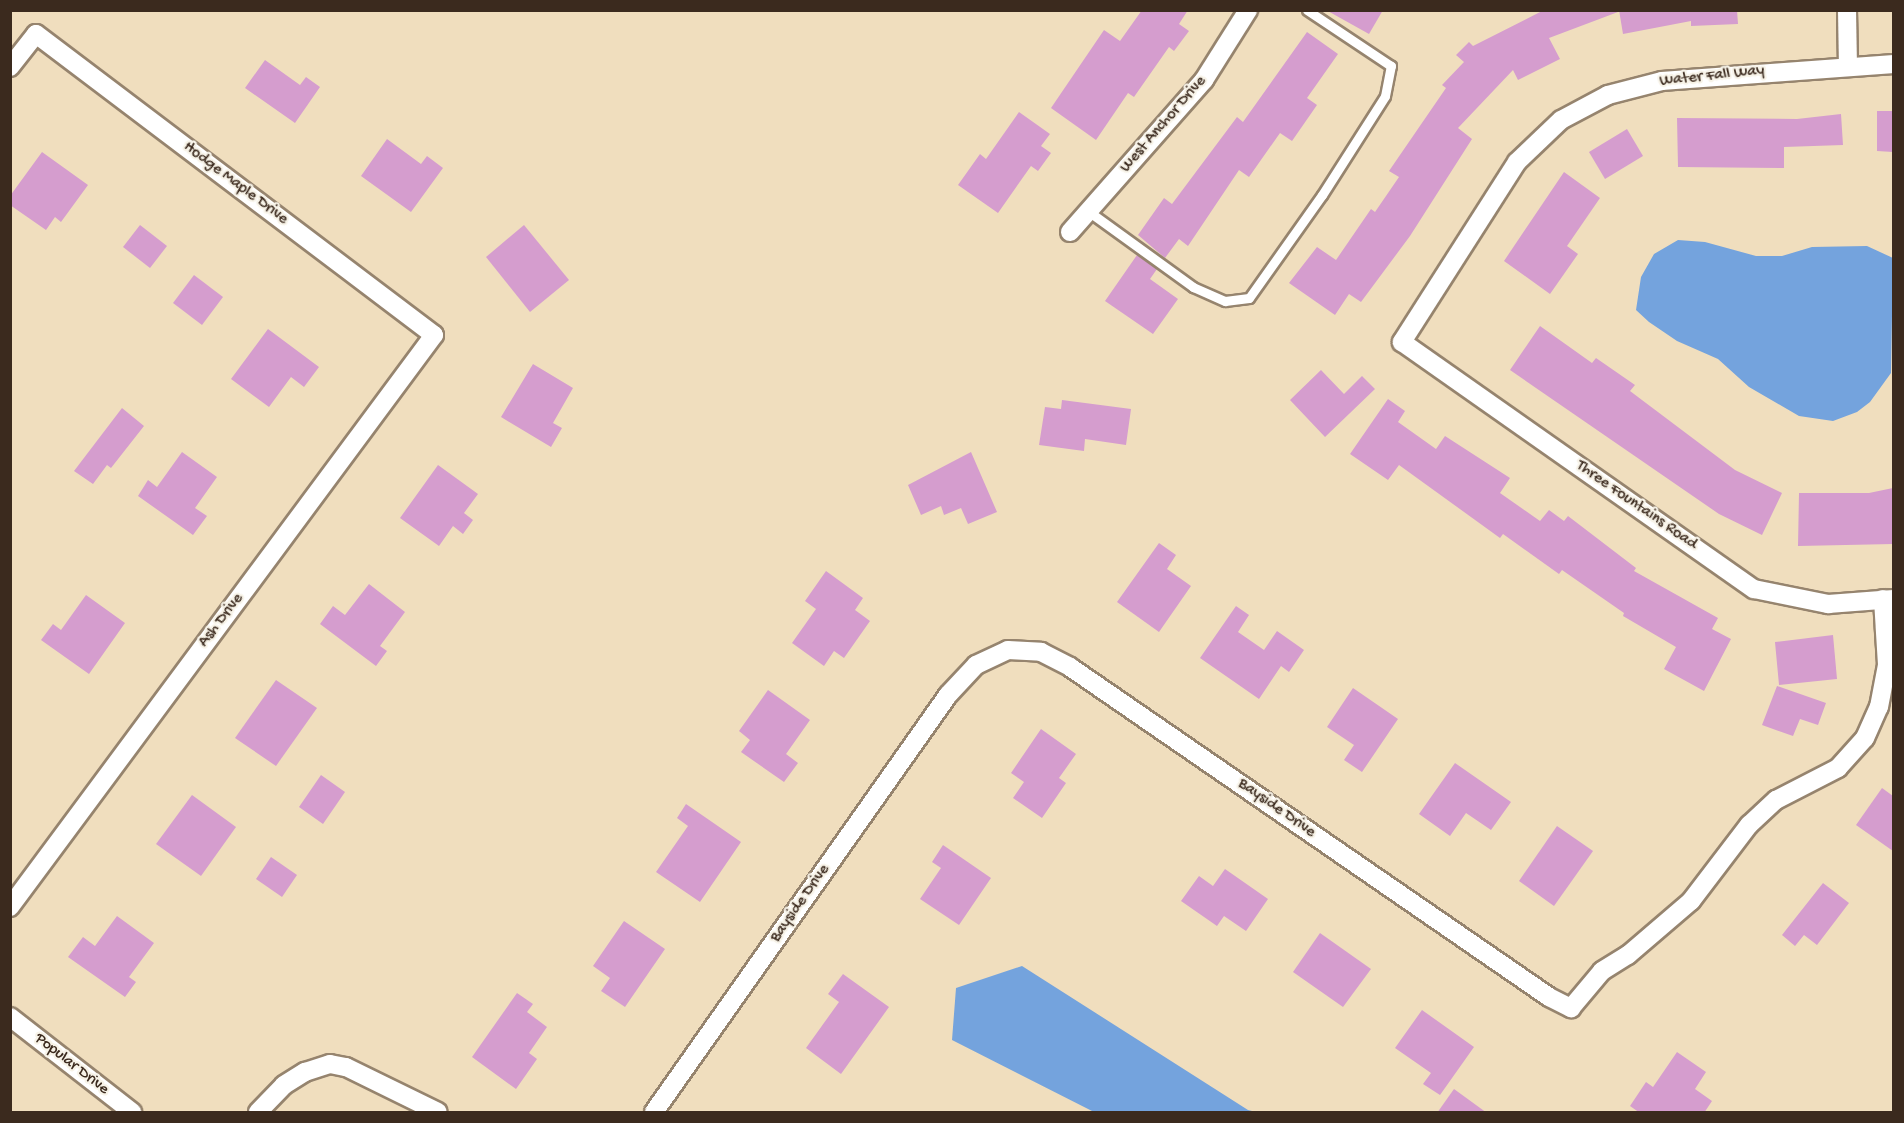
<!DOCTYPE html>
<style>
body{margin:0}
#map{position:relative;width:1904px;height:1123px;overflow:hidden;background:#f0debe;font-family:"Gochi Hand",sans-serif}
div>[style]{position:absolute}
.water>*{inset:0;background:#74a3dd}
.building>*{inset:0;background:#d59dce}
.roads{filter:drop-shadow(2px 0 #96846e) drop-shadow(-2px 0 #96846e) drop-shadow(0 2px #96846e) drop-shadow(0 -2px #96846e)}
.lane>*{height:9px;margin:-4.5px;padding:0 4.5px;transform-origin:4.5px;border-radius:4.5px;background:#fff}
.street>*{height:18px;margin:-9px;padding:0 9px;transform-origin:9px;border-radius:9px;background:#fff}
span{translate:-50% -50%;white-space:nowrap;text-align:center;line-height:1.15;-webkit-text-stroke:4.5px #f7f3e8;paint-order:stroke}
.street-label{font-size:16px;color:#3b2a1e}
.frame{position:absolute;inset:0;border:12px solid #3b2a1e;pointer-events:none}
</style>
<div id="map">
<div class="water">
<i style="clip-path:polygon(1678px 240px,1705px 242px,1756px 256px,1782px 256px,1812px 247px,1867px 246px,1893px 258px,1891px 373px,1870px 402px,1857px 412px,1833px 421px,1799px 416px,1749px 387px,1718px 359px,1677px 341px,1649px 322px,1636px 310px,1641px 277px,1654px 254px)"></i>
<i style="clip-path:polygon(1022px 966px,1248px 1110px,1256px 1112px,1094px 1112px,952px 1040px,956px 988px)"></i>
</div>
<div class="building">
<i style="clip-path:polygon(1142px 10px,1188px 10px,1179px 24px,1189px 31px,1174px 51px,1169px 47px,1134px 97px,1128px 93px,1096px 140px,1051px 108px,1104px 30px,1120px 41px)"></i>
<i style="clip-path:polygon(1326px 10px,1383px 10px,1369px 34px)"></i>
<i style="clip-path:polygon(1544px 10px,1618px 12px,1549px 38px,1560px 59px,1518px 80px,1513px 70px,1458px 128px,1472px 139px,1410px 236px,1361px 302px,1349px 294px,1335px 315px,1289px 283px,1317px 247px,1336px 260px,1371px 209px,1375px 212px,1399px 177px,1389px 171px,1446px 88px,1442px 85px,1464px 62px,1456px 55px,1469px 42px,1473px 46px)"></i>
<i style="clip-path:polygon(1619px 10px,1737px 10px,1738px 24px,1691px 26px,1691px 21px,1623px 34px)"></i>
<i style="clip-path:polygon(1307px 32px,1338px 54px,1307px 98px,1317px 105px,1292px 141px,1280px 133px,1249px 177px,1239px 170px,1188px 246px,1179px 239px,1165px 258px,1138px 235px,1164px 198px,1172px 204px,1237px 117px,1243px 122px)"></i>
<i style="clip-path:polygon(265px 60px,300px 85px,306px 77px,320px 87px,295px 123px,245px 88px)"></i>
<i style="clip-path:polygon(1877px 111px,1893px 111px,1893px 152px,1877px 151px)"></i>
<i style="clip-path:polygon(1019px 112px,1050px 134px,1041px 146px,1051px 153px,1038px 171px,1031px 166px,998px 213px,958px 185px,980px 154px,986px 159px)"></i>
<i style="clip-path:polygon(1841px 114px,1843px 145px,1784px 147px,1784px 168px,1678px 167px,1677px 118px,1797px 119px)"></i>
<i style="clip-path:polygon(1627px 129px,1643px 156px,1605px 179px,1589px 152px)"></i>
<i style="clip-path:polygon(387px 139px,421px 164px,427px 156px,443px 168px,411px 212px,361px 176px)"></i>
<i style="clip-path:polygon(42px 152px,88px 185px,61px 222px,55px 217px,46px 230px,10px 205px,10px 196px)"></i>
<i style="clip-path:polygon(1564px 172px,1600px 198px,1567px 246px,1578px 254px,1550px 294px,1504px 261px)"></i>
<i style="clip-path:polygon(140px 225px,167px 246px,150px 268px,123px 247px)"></i>
<i style="clip-path:polygon(524px 225px,569px 280px,530px 312px,486px 257px)"></i>
<i style="clip-path:polygon(1137px 255px,1157px 269px,1150px 279px,1178px 299px,1153px 334px,1105px 301px)"></i>
<i style="clip-path:polygon(194px 275px,223px 297px,202px 325px,173px 303px)"></i>
<i style="clip-path:polygon(1540px 326px,1592px 363px,1596px 358px,1635px 385px,1630px 391px,1735px 470px,1782px 493px,1762px 535px,1719px 514px,1510px 370px)"></i>
<i style="clip-path:polygon(268px 329px,319px 367px,304px 387px,291px 377px,269px 407px,231px 379px)"></i>
<i style="clip-path:polygon(533px 364px,573px 388px,553px 423px,562px 428px,551px 447px,501px 417px)"></i>
<i style="clip-path:polygon(1321px 370px,1344px 394px,1362px 376px,1375px 389px,1325px 437px,1290px 400px)"></i>
<i style="clip-path:polygon(1388px 399px,1405px 411px,1398px 422px,1436px 449px,1445px 436px,1510px 478px,1500px 493px,1540px 521px,1549px 510px,1564px 521px,1568px 516px,1636px 568px,1634px 571px,1718px 618px,1712px 629px,1731px 639px,1704px 691px,1664px 669px,1676px 647px,1623px 616px,1624px 613px,1562px 570px,1559px 574px,1503px 534px,1500px 538px,1399px 465px,1388px 480px,1350px 454px)"></i>
<i style="clip-path:polygon(1062px 400px,1131px 409px,1126px 445px,1085px 439px,1084px 451px,1039px 445px,1045px 407px,1061px 409px)"></i>
<i style="clip-path:polygon(122px 408px,144px 426px,111px 468px,107px 465px,93px 484px,74px 471px)"></i>
<i style="clip-path:polygon(182px 452px,217px 477px,195px 508px,207px 516px,193px 535px,138px 496px,148px 480px,157px 487px)"></i>
<i style="clip-path:polygon(971px 452px,997px 512px,968px 524px,961px 508px,944px 515px,941px 506px,921px 515px,908px 485px)"></i>
<i style="clip-path:polygon(438px 465px,478px 494px,464px 513px,473px 520px,463px 534px,453px 526px,439px 546px,400px 518px)"></i>
<i style="clip-path:polygon(1893px 488px,1893px 544px,1798px 546px,1799px 493px,1869px 493px)"></i>
<i style="clip-path:polygon(1159px 543px,1176px 555px,1167px 569px,1191px 586px,1159px 632px,1117px 602px)"></i>
<i style="clip-path:polygon(826px 571px,863px 598px,855px 610px,870px 621px,844px 658px,834px 651px,824px 666px,792px 643px,816px 609px,805px 601px)"></i>
<i style="clip-path:polygon(369px 584px,405px 612px,380px 646px,387px 651px,376px 666px,320px 624px,333px 606px,345px 615px)"></i>
<i style="clip-path:polygon(86px 595px,125px 623px,89px 674px,41px 640px,53px 624px,61px 630px)"></i>
<i style="clip-path:polygon(1236px 606px,1249px 615px,1238px 632px,1264px 650px,1277px 631px,1304px 650px,1289px 672px,1281px 666px,1259px 699px,1200px 658px)"></i>
<i style="clip-path:polygon(1833px 635px,1837px 679px,1779px 685px,1775px 642px)"></i>
<i style="clip-path:polygon(276px 680px,317px 708px,276px 766px,235px 738px)"></i>
<i style="clip-path:polygon(1777px 686px,1826px 703px,1818px 725px,1800px 719px,1793px 736px,1762px 725px)"></i>
<i style="clip-path:polygon(1353px 688px,1398px 719px,1362px 772px,1344px 760px,1354px 745px,1327px 727px)"></i>
<i style="clip-path:polygon(768px 690px,810px 720px,786px 754px,798px 763px,784px 782px,741px 752px,750px 740px,739px 731px)"></i>
<i style="clip-path:polygon(1041px 729px,1076px 754px,1059px 778px,1066px 783px,1042px 818px,1013px 798px,1024px 782px,1011px 773px)"></i>
<i style="clip-path:polygon(1455px 763px,1511px 802px,1491px 830px,1466px 813px,1450px 836px,1419px 814px)"></i>
<i style="clip-path:polygon(321px 775px,345px 792px,323px 824px,299px 807px)"></i>
<i style="clip-path:polygon(1882px 788px,1893px 796px,1893px 851px,1856px 825px)"></i>
<i style="clip-path:polygon(192px 795px,236px 827px,201px 876px,156px 844px)"></i>
<i style="clip-path:polygon(686px 804px,741px 842px,700px 902px,656px 872px,688px 826px,677px 818px)"></i>
<i style="clip-path:polygon(1557px 826px,1593px 851px,1554px 906px,1519px 881px)"></i>
<i style="clip-path:polygon(943px 845px,991px 878px,959px 925px,920px 899px,941px 868px,932px 862px)"></i>
<i style="clip-path:polygon(271px 857px,297px 875px,282px 897px,256px 879px)"></i>
<i style="clip-path:polygon(1225px 869px,1268px 899px,1246px 931px,1224px 916px,1217px 926px,1181px 901px,1199px 876px,1213px 886px)"></i>
<i style="clip-path:polygon(1823px 883px,1849px 903px,1817px 945px,1804px 935px,1795px 946px,1782px 935px)"></i>
<i style="clip-path:polygon(117px 916px,154px 943px,129px 977px,136px 982px,125px 997px,68px 957px,83px 937px,95px 946px)"></i>
<i style="clip-path:polygon(624px 921px,665px 949px,625px 1007px,601px 991px,610px 978px,593px 966px)"></i>
<i style="clip-path:polygon(1320px 933px,1371px 969px,1343px 1007px,1293px 972px)"></i>
<i style="clip-path:polygon(843px 974px,889px 1007px,841px 1074px,806px 1048px,839px 1002px,828px 994px)"></i>
<i style="clip-path:polygon(517px 993px,533px 1004px,527px 1012px,547px 1027px,529px 1053px,537px 1059px,516px 1089px,472px 1057px)"></i>
<i style="clip-path:polygon(1422px 1010px,1474px 1047px,1440px 1095px,1423px 1084px,1431px 1073px,1395px 1048px)"></i>
<i style="clip-path:polygon(1677px 1052px,1706px 1072px,1695px 1089px,1712px 1101px,1704px 1113px,1640px 1113px,1630px 1106px,1646px 1082px,1653px 1087px)"></i>
<i style="clip-path:polygon(1454px 1089px,1487px 1113px,1437px 1113px)"></i>
</div>
<div class="roads">
<div class="lane">
<i style="left:1088px;top:211px;width:130px;rotate:35.9deg"></i>
<i style="left:1193px;top:287px;width:35px;rotate:24deg"></i>
<i style="left:1225px;top:301px;width:24px;rotate:-7deg"></i>
<i style="left:1249px;top:298px;width:126px;rotate:-54.7deg"></i>
<i style="left:1322px;top:195px;width:117px;rotate:-57.5deg"></i>
<i style="left:1385px;top:96px;width:31px;rotate:-79deg"></i>
<i style="left:1391px;top:66px;width:101px;rotate:-146.3deg"></i>
</div>
<div class="street">
<i style="left:1847px;top:10px;width:55px;rotate:89deg"></i>
<i style="left:1894px;top:64px;width:233px;rotate:175.8deg"></i>
<i style="left:1662px;top:81px;width:56px;rotate:165.5deg"></i>
<i style="left:1608px;top:95px;width:53px;rotate:152deg"></i>
<i style="left:1561px;top:120px;width:61px;rotate:136.3deg"></i>
<i style="left:1517px;top:162px;width:214px;rotate:122.6deg"></i>
<i style="left:1402px;top:342px;width:430px;rotate:35.1deg"></i>
<i style="left:1754px;top:589px;width:76px;rotate:11.5deg"></i>
<i style="left:1828px;top:604px;width:66px;rotate:-4.3deg"></i>
<i style="left:10px;top:67px;width:42px;rotate:-51.8deg"></i>
<i style="left:36px;top:34px;width:499px;rotate:37.1deg"></i>
<i style="left:434px;top:335px;width:712px;rotate:126.55deg"></i>
<i style="left:1070px;top:232px;width:203px;rotate:-48.6deg"></i>
<i style="left:1204px;top:80px;width:83px;rotate:-57.8deg"></i>
<i style="left:10px;top:1017px;width:155px;rotate:37.9deg"></i>
<i style="left:258px;top:1112px;width:37px;rotate:-46deg"></i>
<i style="left:284px;top:1085px;width:25px;rotate:-32deg"></i>
<i style="left:305px;top:1072px;width:26px;rotate:-18deg"></i>
<i style="left:330px;top:1064px;width:16px;rotate:11deg"></i>
<i style="left:346px;top:1067px;width:102px;rotate:26.1deg"></i>
<i style="left:654px;top:1112px;width:510px;rotate:-54.81deg"></i>
<i style="left:948px;top:695px;width:41px;rotate:-47deg"></i>
<i style="left:976px;top:665px;width:35px;rotate:-25deg"></i>
<i style="left:1008px;top:650px;width:33px;rotate:3deg"></i>
<i style="left:1041px;top:652px;width:33px;rotate:27deg"></i>
<i style="left:1070px;top:667px;width:582px;rotate:34.56deg"></i>
<i style="left:1549px;top:997px;width:25px;rotate:27deg"></i>
<i style="left:1571px;top:1008px;width:48px;rotate:-50deg"></i>
<i style="left:1602px;top:971px;width:31px;rotate:-32deg"></i>
<i style="left:1628px;top:955px;width:83px;rotate:-40.6deg"></i>
<i style="left:1691px;top:901px;width:96px;rotate:-52.7deg"></i>
<i style="left:1749px;top:825px;width:37px;rotate:-43deg"></i>
<i style="left:1776px;top:800px;width:70px;rotate:-27.3deg"></i>
<i style="left:1838px;top:768px;width:40px;rotate:-48deg"></i>
<i style="left:1865px;top:738px;width:34px;rotate:-66deg"></i>
<i style="left:1879px;top:707px;width:43px;rotate:-79.2deg"></i>
<i style="left:1887px;top:665px;width:66px;rotate:-93.5deg"></i>
</div>
</div>
<div class="street-label">
<span style="left:1712px;top:77px;rotate:-6deg">Water Fall Way</span>
<span style="left:1164px;top:125px;rotate:-49deg">West Anchor Drive</span>
<span style="left:235px;top:184px;rotate:37deg">Hodge Maple Drive</span>
<span style="left:1636px;top:506px;rotate:35deg">Three Fountains Road</span>
<span style="left:222px;top:621px;rotate:-53deg">Ash Drive</span>
<span style="left:1276px;top:809px;rotate:35deg">Bayside Drive</span>
<span style="left:801px;top:904px;rotate:-55deg">Bayside Drive</span>
<span style="left:71px;top:1065px;rotate:38deg">Popular Drive</span>
</div>
<div class="frame"></div>
</div>
